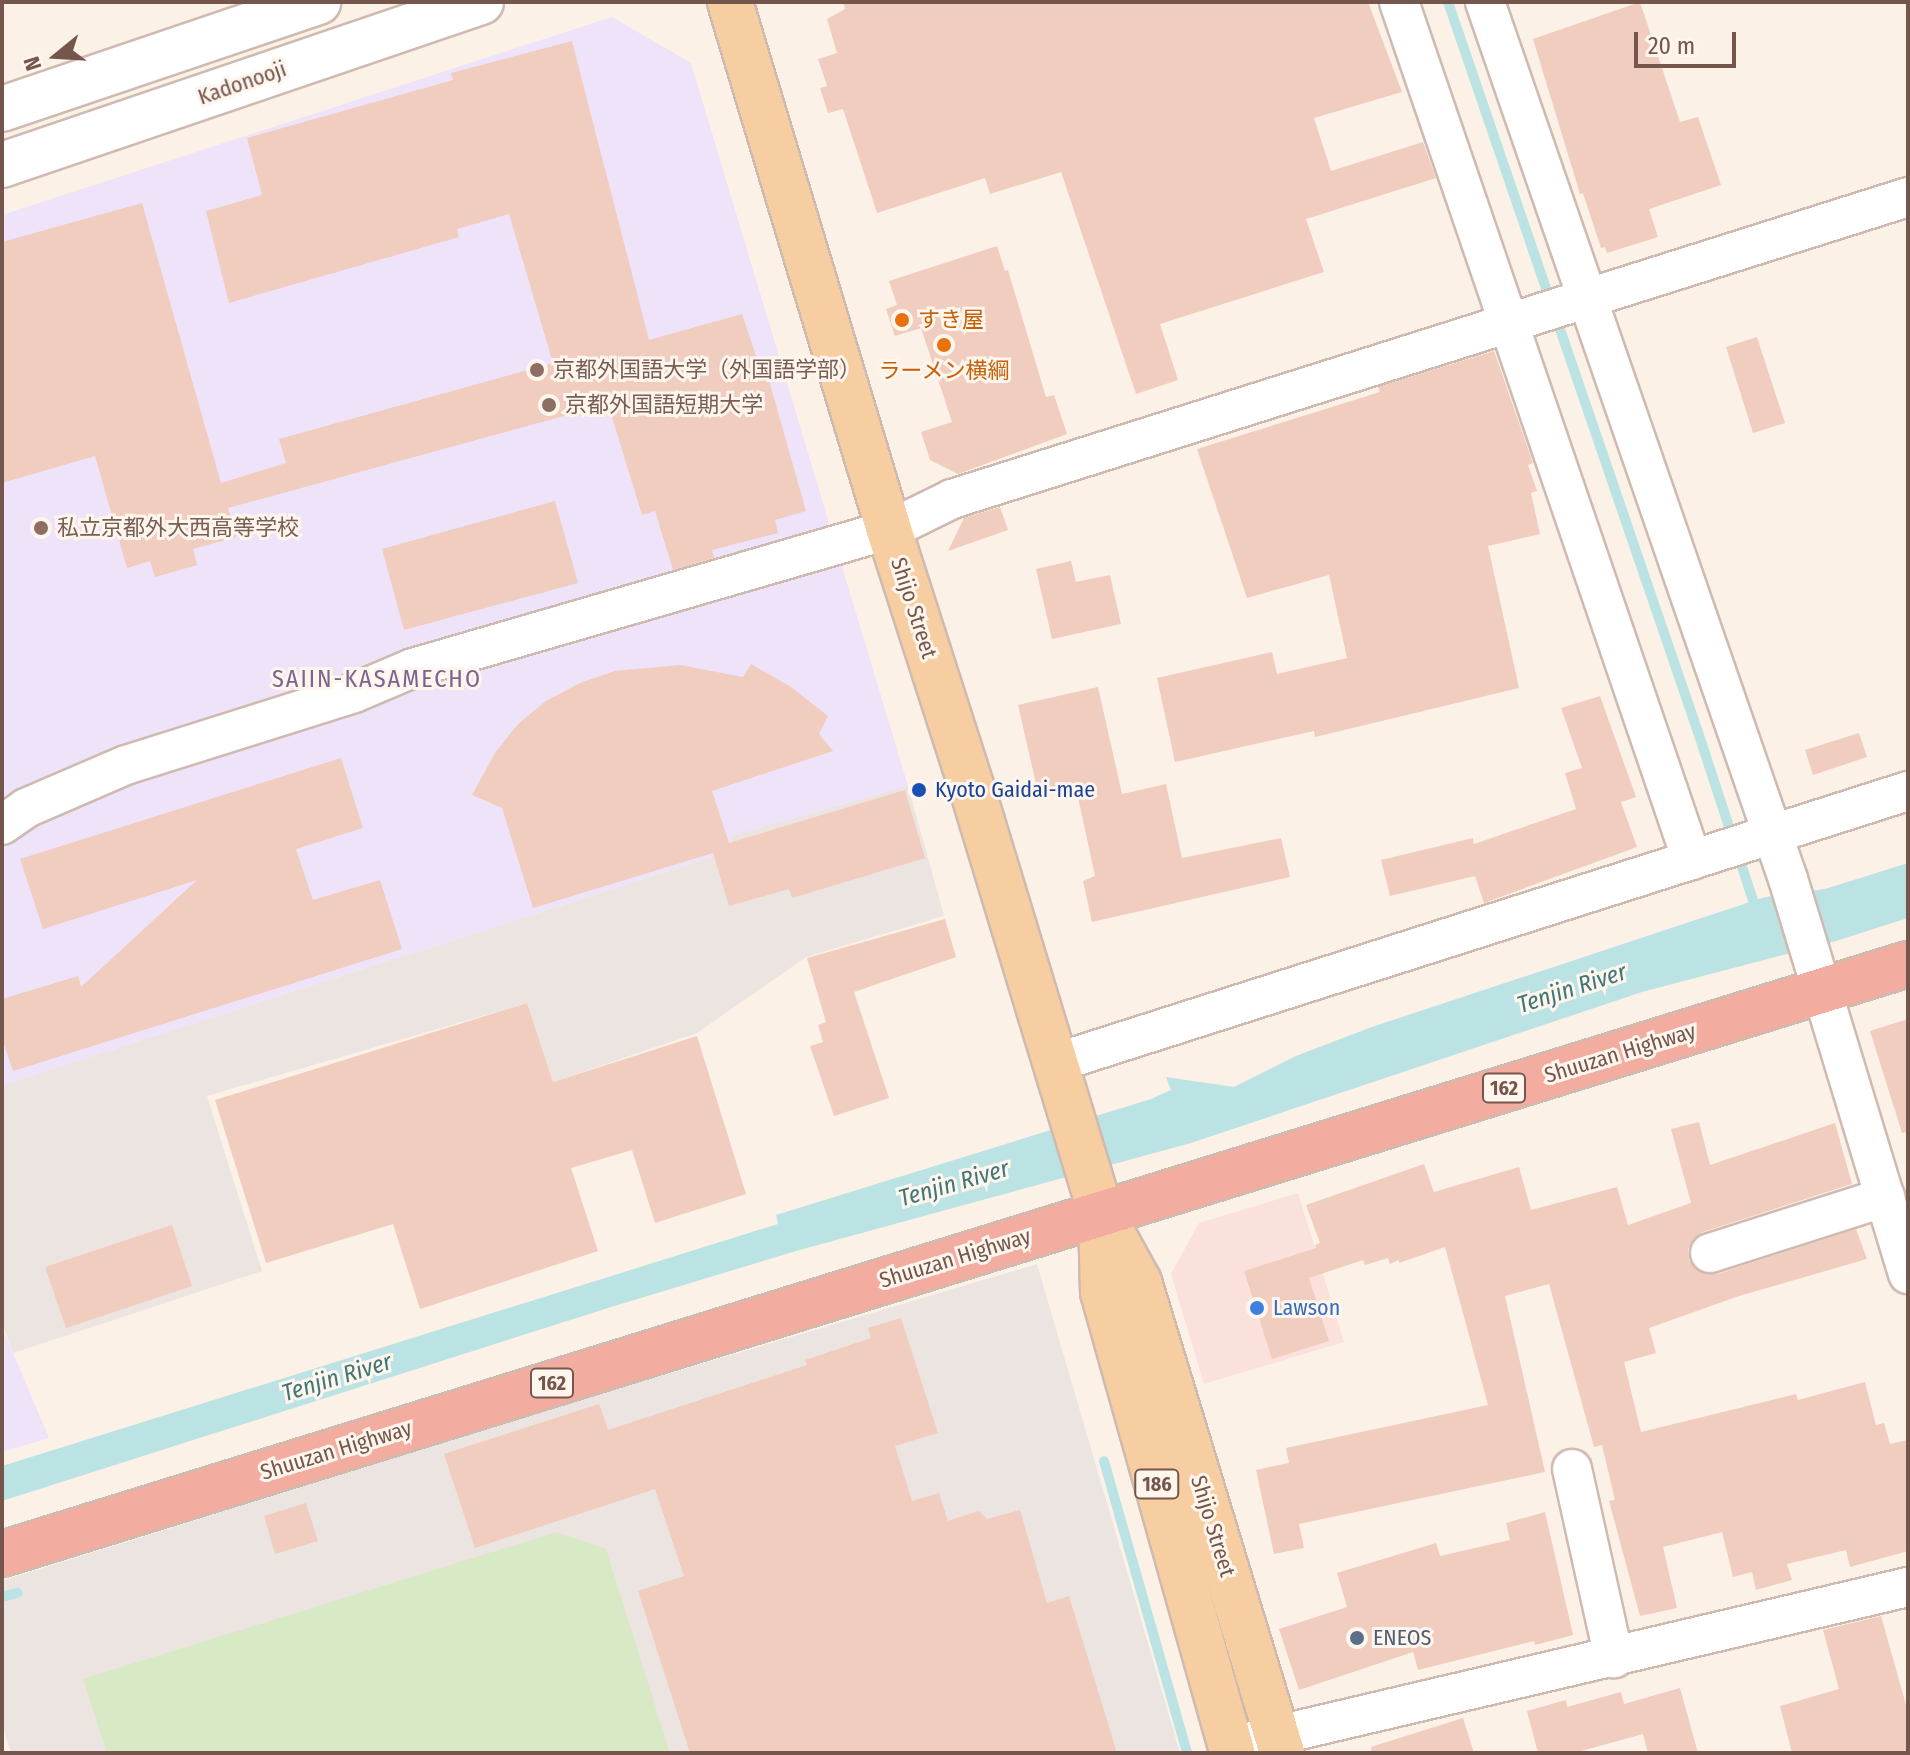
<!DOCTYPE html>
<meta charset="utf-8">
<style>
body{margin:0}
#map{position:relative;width:1910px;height:1755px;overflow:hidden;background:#fbf1e7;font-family:"Fira Sans Condensed","Noto Sans JP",sans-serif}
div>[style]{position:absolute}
.commercial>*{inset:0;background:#fbe1db}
.industrial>*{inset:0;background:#ece4e0}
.education>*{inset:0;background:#eee3f8}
.green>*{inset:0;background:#d8e9c5}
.water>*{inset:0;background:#bce3e4}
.stream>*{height:10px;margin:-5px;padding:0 5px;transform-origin:5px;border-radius:5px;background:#bce3e4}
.building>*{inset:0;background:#f0cdbf}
.roads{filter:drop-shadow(2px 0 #cfbab0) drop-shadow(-2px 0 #cfbab0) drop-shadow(0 2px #cfbab0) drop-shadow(0 -2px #cfbab0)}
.street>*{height:38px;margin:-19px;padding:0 19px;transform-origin:19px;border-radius:19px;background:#fff}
.secondary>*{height:44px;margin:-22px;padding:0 22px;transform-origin:22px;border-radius:22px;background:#fff}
.primary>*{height:44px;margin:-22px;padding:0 22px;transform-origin:22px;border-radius:22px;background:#f7cea2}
.highway>*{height:44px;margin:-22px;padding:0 22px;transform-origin:22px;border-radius:22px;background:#f3aca0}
.dots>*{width:22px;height:22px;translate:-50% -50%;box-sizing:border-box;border:4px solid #fef5ed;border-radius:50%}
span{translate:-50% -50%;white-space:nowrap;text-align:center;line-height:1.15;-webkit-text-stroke:6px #fef5ed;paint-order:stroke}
.shield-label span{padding:2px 6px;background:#fef5ed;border:2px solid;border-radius:6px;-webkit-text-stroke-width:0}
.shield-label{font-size:20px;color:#74564c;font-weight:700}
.street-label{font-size:22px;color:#74564c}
.food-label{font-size:22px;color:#c56008}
.left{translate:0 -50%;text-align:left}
.education-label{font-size:22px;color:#785e54}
.transit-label{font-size:22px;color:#164399}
.shop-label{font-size:22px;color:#366cbe}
.service-label{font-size:22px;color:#4e5e75}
.neighbourhood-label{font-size:24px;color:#7c6490;letter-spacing:2px}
.water-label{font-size:24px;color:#407678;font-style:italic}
.frame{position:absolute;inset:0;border:4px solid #74564c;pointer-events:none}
.north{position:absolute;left:16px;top:16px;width:80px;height:80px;-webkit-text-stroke:6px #fef5ed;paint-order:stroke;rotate:252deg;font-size:22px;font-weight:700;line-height:32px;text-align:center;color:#74564c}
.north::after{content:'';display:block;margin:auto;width:28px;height:36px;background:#74564c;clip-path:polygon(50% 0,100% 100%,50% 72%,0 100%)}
.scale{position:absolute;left:1634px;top:32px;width:102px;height:36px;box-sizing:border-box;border:4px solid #74564c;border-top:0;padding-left:10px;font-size:24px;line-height:28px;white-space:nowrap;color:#74564c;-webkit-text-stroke:6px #fef5ed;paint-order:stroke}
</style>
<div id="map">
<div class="commercial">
<i style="clip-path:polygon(1298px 1193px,1344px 1342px,1204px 1384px,1171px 1274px,1199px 1223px)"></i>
</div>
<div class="industrial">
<i style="clip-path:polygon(908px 786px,944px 916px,806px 957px,697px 1033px,553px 1082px,527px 1003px,207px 1096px,262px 1271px,13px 1353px,2px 1323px,2px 1085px,734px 850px,729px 836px)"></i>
<i style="clip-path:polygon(1037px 1264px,1180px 1753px,11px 1753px,2px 1724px,2px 1581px,560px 1406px)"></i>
</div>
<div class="education">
<i style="clip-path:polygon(612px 17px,691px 63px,908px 786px,730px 836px,734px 850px,2px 1085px,2px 215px)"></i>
<i style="clip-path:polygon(2px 1327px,49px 1438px,2px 1452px)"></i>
</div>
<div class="green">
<i style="clip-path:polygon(557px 1532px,606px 1549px,670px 1753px,107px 1753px,83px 1679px)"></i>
</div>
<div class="water">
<i style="clip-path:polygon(1908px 863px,1908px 918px,1836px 941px,1642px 992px,1191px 1143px,796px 1251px,608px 1308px,2px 1501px,2px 1466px,778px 1224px,776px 1215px,1151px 1099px,1171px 1090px,1166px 1077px,1234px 1087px,1296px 1056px,1369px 1028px,1765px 897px,1825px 889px)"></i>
</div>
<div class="stream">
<i style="left:1448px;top:2px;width:772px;rotate:71.1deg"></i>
<i style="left:1698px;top:732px;width:190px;rotate:71.9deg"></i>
<i style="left:1104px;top:1461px;width:304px;rotate:74.1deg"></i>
<i style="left:2px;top:1597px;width:16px;rotate:-15deg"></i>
</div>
<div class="building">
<i style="clip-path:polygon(843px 2px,1368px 2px,1402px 92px,1314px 118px,1331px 171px,1423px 142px,1436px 178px,1306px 219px,1324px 272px,1160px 324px,1178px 380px,1136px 394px,1061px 172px,990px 194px,985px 178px,877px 213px,843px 109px,828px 113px,820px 88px,827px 86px,818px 59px,837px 53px,827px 19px,845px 9px)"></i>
<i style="clip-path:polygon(1640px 2px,1680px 122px,1698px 117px,1721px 185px,1649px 209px,1658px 237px,1607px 253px,1605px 247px,1601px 248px,1583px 193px,1580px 194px,1533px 39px)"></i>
<i style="clip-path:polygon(572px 41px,649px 340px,742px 314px,760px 368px,765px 366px,806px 511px,775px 520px,778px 533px,712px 550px,714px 558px,673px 570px,655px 511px,642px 515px,608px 404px,228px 508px,236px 537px,193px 549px,197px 565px,155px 577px,150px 561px,127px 568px,95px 456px,2px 483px,2px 242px,142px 203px,221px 483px,286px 463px,279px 439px,553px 363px,509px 214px,457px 229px,459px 237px,229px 303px,206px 211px,262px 195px,247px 138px,453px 80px,451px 73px)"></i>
<i style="clip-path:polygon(997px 246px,1005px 271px,1008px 270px,1046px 397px,1054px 395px,1067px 434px,958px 474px,930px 460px,921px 432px,952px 422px,921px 328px,895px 336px,886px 309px,897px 305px,889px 281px)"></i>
<i style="clip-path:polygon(1757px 337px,1785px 423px,1753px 433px,1726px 347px)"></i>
<i style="clip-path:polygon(1494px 351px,1533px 463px,1528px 465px,1537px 491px,1531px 493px,1540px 534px,1488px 546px,1519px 688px,1315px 737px,1314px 731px,1175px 762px,1157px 678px,1272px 652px,1277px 674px,1347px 658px,1329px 575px,1247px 598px,1197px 449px,1380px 392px,1378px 387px)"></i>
<i style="clip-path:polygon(555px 501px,578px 583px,404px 630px,382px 549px)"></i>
<i style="clip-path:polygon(1000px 507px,1008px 530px,948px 551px,964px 518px)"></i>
<i style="clip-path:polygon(1071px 561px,1076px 582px,1110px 575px,1121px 624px,1052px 639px,1036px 569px)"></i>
<i style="clip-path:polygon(751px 664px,791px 687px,828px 716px,819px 734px,833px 751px,712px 791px,729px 843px,905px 790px,925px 858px,792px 898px,789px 889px,729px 906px,713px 853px,533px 908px,502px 808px,472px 795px,495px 753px,518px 724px,546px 701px,580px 683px,615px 671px,680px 665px,743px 677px)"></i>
<i style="clip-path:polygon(1098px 687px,1122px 794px,1166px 784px,1182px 858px,1281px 838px,1290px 877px,1092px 922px,1083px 881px,1095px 876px,1076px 788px,1039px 797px,1018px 705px)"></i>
<i style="clip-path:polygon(1600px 696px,1636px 797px,1621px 802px,1637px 847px,1484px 903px,1475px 876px,1390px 896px,1381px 860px,1473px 838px,1474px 844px,1576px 809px,1565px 773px,1582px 768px,1561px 708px)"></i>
<i style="clip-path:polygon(1859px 733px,1867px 757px,1813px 775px,1805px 750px)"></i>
<i style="clip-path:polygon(341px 758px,363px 828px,296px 849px,313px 900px,380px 880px,402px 949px,13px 1071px,2px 1038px,2px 999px,78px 976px,81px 987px,197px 880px,43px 929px,20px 859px)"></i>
<i style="clip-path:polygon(945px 919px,956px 957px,854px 992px,889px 1098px,834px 1116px,810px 1046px,823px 1042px,818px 1025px,826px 1022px,807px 958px)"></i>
<i style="clip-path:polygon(527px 1003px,553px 1082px,697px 1036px,746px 1194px,655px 1223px,632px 1150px,571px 1168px,598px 1251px,420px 1309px,393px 1224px,266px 1263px,215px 1100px)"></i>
<i style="clip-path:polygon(1908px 1019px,1908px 1132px,1902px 1133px,1870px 1031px)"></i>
<i style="clip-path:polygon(1699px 1122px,1710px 1165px,1835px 1123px,1852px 1184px,1703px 1232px,1693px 1239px,1688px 1249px,1689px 1260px,1696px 1270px,1717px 1274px,1856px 1229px,1867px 1259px,1739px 1296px,1649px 1328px,1656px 1353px,1624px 1362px,1641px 1432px,1796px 1394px,1798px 1400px,1865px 1382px,1876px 1425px,1884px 1423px,1890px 1444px,1908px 1440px,1908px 1551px,1850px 1567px,1846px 1550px,1787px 1564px,1792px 1580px,1756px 1590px,1752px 1572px,1733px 1577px,1722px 1532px,1663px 1547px,1677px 1608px,1640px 1616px,1609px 1501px,1615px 1500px,1602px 1445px,1594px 1447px,1549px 1284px,1505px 1296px,1545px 1472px,1299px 1524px,1304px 1548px,1274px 1554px,1256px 1470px,1289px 1463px,1286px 1448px,1488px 1405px,1445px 1247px,1399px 1263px,1399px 1260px,1390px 1264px,1388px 1258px,1365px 1265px,1363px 1260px,1309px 1278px,1329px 1341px,1272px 1359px,1244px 1271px,1316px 1248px,1315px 1245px,1320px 1243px,1306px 1205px,1424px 1164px,1434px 1192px,1519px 1167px,1531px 1210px,1617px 1187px,1628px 1225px,1691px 1203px,1671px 1129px)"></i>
<i style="clip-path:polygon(172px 1225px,192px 1286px,66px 1328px,45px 1267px)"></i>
<i style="clip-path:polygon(901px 1318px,938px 1433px,895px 1446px,912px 1501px,939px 1493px,948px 1521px,979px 1511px,987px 1519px,1020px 1510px,1047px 1603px,1069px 1596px,1117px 1753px,690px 1753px,638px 1591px,684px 1576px,655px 1489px,475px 1548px,444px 1454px,599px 1404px,608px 1430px,807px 1365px,805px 1360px,871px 1338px,868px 1328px)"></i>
<i style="clip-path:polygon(306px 1503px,318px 1541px,275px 1554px,264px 1516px)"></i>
<i style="clip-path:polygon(1545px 1512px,1573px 1635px,1535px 1645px,1534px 1641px,1418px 1670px,1413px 1652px,1299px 1690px,1279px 1629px,1347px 1607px,1337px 1573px,1436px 1543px,1440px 1556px,1510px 1540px,1506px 1523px)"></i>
<i style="clip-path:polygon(1881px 1616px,1908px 1712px,1908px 1753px,1792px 1753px,1780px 1706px,1839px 1689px,1823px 1630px)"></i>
<i style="clip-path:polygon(1680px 1688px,1698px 1753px,1648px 1753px,1643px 1734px,1574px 1753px,1538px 1753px,1527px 1711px,1566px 1700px,1567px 1707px,1621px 1692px,1624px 1704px)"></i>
<i style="clip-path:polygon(1463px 1718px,1474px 1753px,1372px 1753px,1371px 1747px)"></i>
</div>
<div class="roads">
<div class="street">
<i style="left:1399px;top:2px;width:907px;rotate:71.15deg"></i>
<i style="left:1485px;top:2px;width:928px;rotate:70.94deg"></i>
<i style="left:1788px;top:879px;width:413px;rotate:73.1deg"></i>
<i style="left:2px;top:825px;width:29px;rotate:-35deg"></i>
<i style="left:26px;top:808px;width:109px;rotate:-23.3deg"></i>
<i style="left:126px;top:765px;width:239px;rotate:-17.5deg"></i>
<i style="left:354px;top:693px;width:64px;rotate:-23deg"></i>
<i style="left:413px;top:668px;width:496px;rotate:-16.2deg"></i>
<i style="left:889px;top:530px;width:70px;rotate:-26.2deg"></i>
<i style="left:952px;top:499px;width:1003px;rotate:-17.53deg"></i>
<i style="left:1055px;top:1063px;width:895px;rotate:-17.69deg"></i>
<i style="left:1710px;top:1253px;width:184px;rotate:-17.7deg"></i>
<i style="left:1572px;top:1469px;width:194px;rotate:77.5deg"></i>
<i style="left:1231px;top:1746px;width:695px;rotate:-13.22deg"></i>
</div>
<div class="secondary">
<i style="left:2px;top:109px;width:334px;rotate:-18.7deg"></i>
<i style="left:2px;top:165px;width:506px;rotate:-18.79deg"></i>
</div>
<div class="primary">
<i style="left:730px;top:2px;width:551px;rotate:73.24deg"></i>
<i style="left:889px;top:530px;width:275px;rotate:72.2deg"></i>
<i style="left:973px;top:792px;width:440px;rotate:73.1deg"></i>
<i style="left:1101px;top:1213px;width:79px;rotate:61.2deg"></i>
<i style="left:1139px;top:1282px;width:492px;rotate:73.1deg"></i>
<i style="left:1101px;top:1217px;width:75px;rotate:88.5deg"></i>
<i style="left:1103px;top:1292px;width:479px;rotate:74.3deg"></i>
</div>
<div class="highway">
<i style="left:2px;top:1554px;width:1995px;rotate:-17.2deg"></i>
</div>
</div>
<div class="dots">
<i style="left:902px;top:320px;background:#e8710a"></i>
<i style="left:944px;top:345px;background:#e8710a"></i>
<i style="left:537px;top:370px;background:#8d6e63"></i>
<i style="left:549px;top:405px;background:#8d6e63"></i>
<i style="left:41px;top:528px;background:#8d6e63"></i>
<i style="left:919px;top:790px;background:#1a4fb4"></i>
<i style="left:1257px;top:1308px;background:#3f7fe0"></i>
<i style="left:1357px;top:1638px;background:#5c6f8a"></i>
</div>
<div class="shield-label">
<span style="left:1504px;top:1088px">162</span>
<span style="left:552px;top:1383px">162</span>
<span style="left:1157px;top:1484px">186</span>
</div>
<div class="street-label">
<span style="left:242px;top:83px;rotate:-19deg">Kadonooji</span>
<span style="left:914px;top:608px;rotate:72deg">Shijo Street</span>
<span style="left:1620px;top:1053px;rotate:-17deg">Shuuzan Highway</span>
<span style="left:955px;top:1258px;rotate:-17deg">Shuuzan Highway</span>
<span style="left:336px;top:1450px;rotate:-17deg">Shuuzan Highway</span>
<span style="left:1213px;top:1526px;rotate:73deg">Shijo Street</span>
</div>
<div class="food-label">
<span class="left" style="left:918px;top:320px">すき屋</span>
<span style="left:944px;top:371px">ラーメン横綱</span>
</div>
<div class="education-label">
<span class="left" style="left:553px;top:370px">京都外国語大学（外国語学部）</span>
<span class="left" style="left:565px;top:405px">京都外国語短期大学</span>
<span class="left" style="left:57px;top:528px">私立京都外大西高等学校</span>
</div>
<div class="transit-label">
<span class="left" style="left:935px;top:790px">Kyoto Gaidai-mae</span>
</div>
<div class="shop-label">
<span class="left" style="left:1273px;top:1308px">Lawson</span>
</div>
<div class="service-label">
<span class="left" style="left:1373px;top:1638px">ENEOS</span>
</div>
<div class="neighbourhood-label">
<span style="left:377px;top:680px">SAIIN-KASAMECHO</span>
</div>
<div class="water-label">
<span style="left:1572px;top:989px;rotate:-18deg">Tenjin River</span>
<span style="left:954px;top:1184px;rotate:-16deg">Tenjin River</span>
<span style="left:337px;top:1378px;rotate:-17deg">Tenjin River</span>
</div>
<div class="frame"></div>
<div class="north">N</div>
<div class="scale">20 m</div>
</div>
